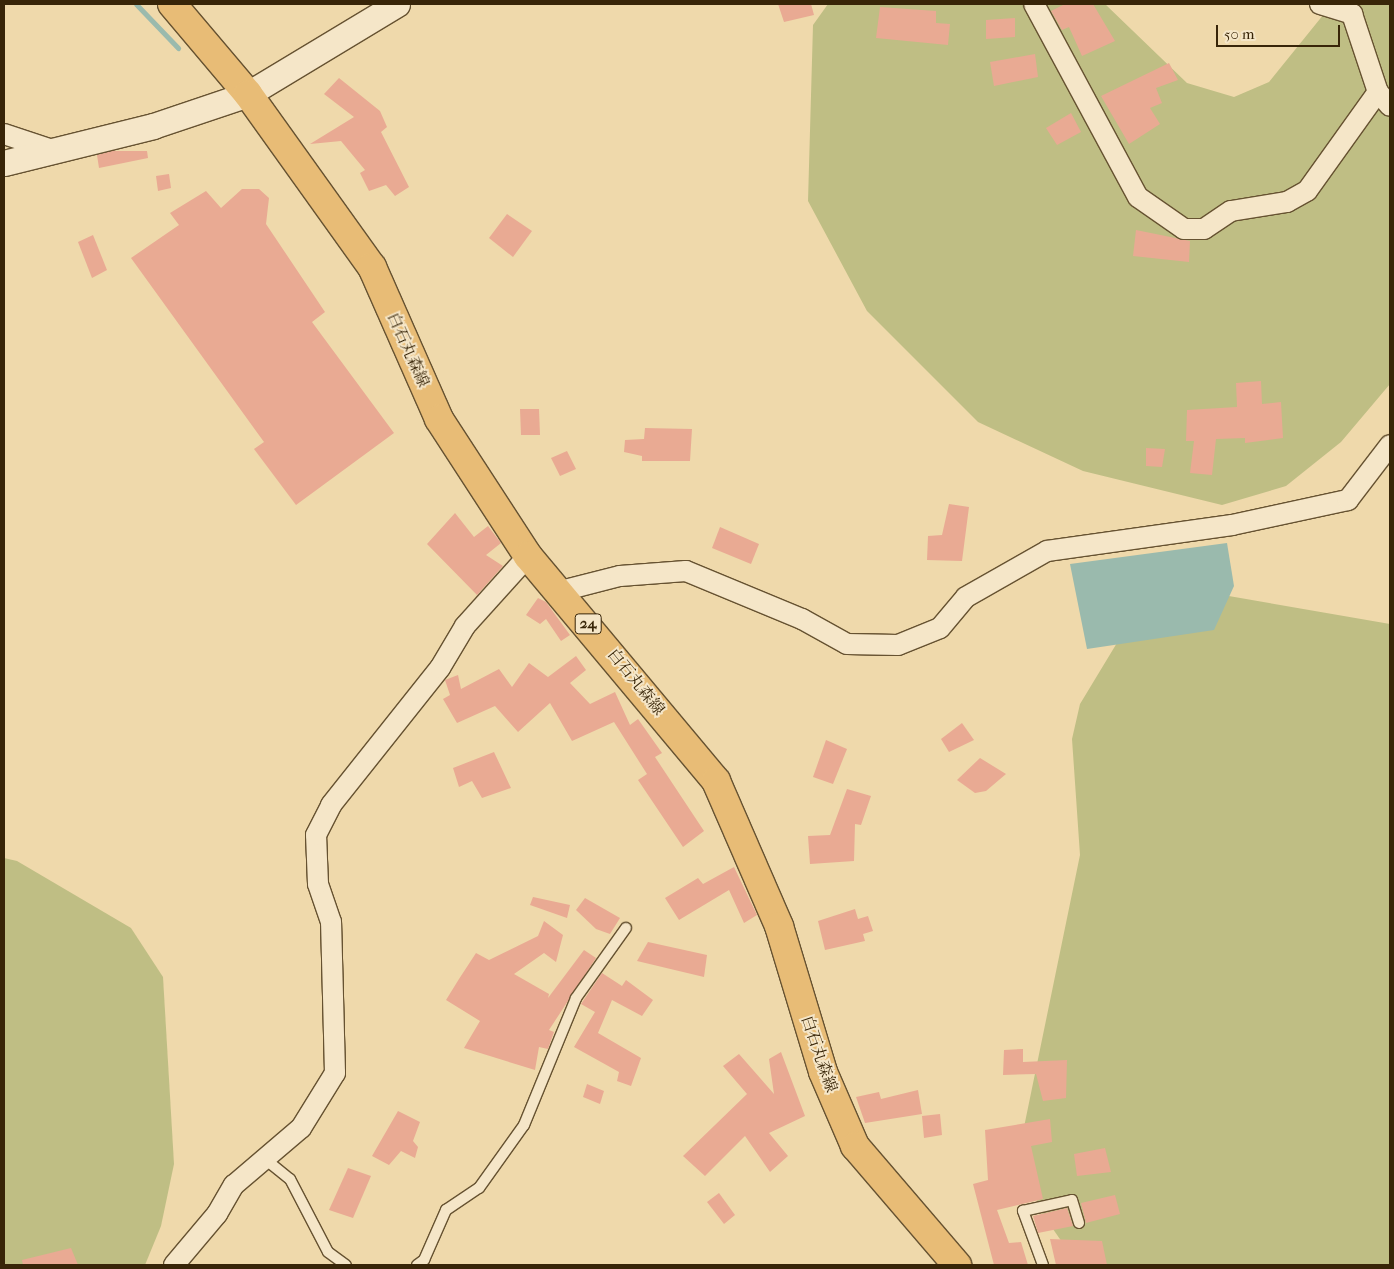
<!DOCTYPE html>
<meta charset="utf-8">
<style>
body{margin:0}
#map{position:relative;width:1394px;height:1269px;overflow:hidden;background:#efd9ab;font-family:"IM FELL French Canon","Noto Serif JP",serif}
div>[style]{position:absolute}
.green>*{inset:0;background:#bfbe84}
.water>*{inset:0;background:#9abaad}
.stream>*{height:5px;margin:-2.5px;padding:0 2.5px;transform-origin:2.5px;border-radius:2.5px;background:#9abaad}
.building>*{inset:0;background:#e9aa93}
.roads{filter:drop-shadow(1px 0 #665231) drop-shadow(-1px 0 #665231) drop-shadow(0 1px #665231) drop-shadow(0 -1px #665231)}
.service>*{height:10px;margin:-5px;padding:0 5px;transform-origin:5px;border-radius:5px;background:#f5e6c8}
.minor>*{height:20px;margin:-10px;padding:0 10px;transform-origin:10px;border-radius:10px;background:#f5e6c8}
.tertiary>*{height:25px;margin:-12.5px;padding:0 12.5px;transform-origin:12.5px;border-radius:12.5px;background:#f5e6c8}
.primary>*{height:28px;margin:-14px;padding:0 14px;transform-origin:14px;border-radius:14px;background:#e8bc76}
span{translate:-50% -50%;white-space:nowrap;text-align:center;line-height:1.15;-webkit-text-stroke:4px #f5e6c8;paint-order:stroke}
.shield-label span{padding:1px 4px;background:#f5e6c8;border:1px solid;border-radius:4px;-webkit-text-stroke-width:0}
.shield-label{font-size:15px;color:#382508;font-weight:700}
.street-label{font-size:16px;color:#382508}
.frame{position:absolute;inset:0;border:5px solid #382508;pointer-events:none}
.scale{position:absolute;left:1216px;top:25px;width:124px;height:22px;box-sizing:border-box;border:2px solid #382508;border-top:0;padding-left:6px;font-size:15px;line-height:18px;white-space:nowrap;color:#382508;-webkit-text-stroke:4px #f5e6c8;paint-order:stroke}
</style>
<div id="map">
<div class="green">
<i style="clip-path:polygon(828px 4px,1105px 4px,1187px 83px,1234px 97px,1269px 82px,1332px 4px,1390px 4px,1390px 384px,1341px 442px,1286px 486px,1222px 505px,1083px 471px,978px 422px,867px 311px,808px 201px,813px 25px)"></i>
<i style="clip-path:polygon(1177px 587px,1390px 624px,1390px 1265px,1078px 1265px,1039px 1209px,1023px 1132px,1080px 855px,1072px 739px,1080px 704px,1149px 590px)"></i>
<i style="clip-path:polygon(4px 858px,17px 861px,131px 928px,163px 977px,174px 1164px,161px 1226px,145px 1265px,4px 1265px)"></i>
</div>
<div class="water">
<i style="clip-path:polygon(1227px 543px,1234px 586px,1214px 630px,1087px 649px,1070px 564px)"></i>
</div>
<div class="stream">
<i style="left:136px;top:4px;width:61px;rotate:46.3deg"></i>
</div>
<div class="building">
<i style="clip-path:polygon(778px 4px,811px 4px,814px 15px,784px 22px)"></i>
<i style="clip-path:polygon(1065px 4px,1093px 4px,1115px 41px,1082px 56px,1069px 27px,1062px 30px,1051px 11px)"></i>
<i style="clip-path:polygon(880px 7px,936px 11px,936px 23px,950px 24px,948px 45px,876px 38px)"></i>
<i style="clip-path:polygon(1015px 18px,1015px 37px,986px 39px,986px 20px)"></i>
<i style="clip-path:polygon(1035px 54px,1038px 77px,994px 86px,990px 62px)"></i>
<i style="clip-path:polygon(1169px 63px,1178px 80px,1156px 88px,1162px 103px,1150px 108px,1160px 124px,1129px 144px,1101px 96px)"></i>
<i style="clip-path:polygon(339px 78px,380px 111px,387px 127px,381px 132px,409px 187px,395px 196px,386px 185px,369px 191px,360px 173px,365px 170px,341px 141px,310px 144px,354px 117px,324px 94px)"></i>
<i style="clip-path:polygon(1071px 113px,1081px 132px,1057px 145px,1046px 128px)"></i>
<i style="clip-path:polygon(110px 151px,147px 151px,148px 158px,99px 168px,97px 155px)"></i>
<i style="clip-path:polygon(169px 174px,171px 188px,158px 191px,156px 176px)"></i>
<i style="clip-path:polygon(242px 189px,259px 189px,269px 198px,266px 224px,325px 312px,312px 322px,394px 433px,296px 505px,254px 449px,264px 442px,131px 258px,179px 225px,170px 213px,206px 191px,221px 208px)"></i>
<i style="clip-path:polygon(507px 214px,532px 231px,513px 257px,489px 238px)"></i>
<i style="clip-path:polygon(1136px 230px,1190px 241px,1189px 262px,1133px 256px)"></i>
<i style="clip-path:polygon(93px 235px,107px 270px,92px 278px,78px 242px)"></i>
<i style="clip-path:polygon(1261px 381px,1262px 404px,1281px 402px,1283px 438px,1245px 443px,1245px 438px,1216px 439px,1212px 475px,1190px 473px,1194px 441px,1186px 441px,1187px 410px,1237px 407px,1236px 383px)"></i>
<i style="clip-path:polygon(520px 409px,539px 409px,540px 435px,521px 435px)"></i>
<i style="clip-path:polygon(645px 428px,692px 429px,690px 461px,642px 461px,642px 456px,624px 452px,625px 440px,644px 439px)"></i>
<i style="clip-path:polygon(1146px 448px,1165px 449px,1162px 467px,1146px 466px)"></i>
<i style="clip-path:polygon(567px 451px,576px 469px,560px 476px,551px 458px)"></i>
<i style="clip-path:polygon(949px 504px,969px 507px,962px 561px,927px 560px,928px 536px,942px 535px)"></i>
<i style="clip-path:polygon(455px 513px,474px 537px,488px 526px,501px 543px,486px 555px,503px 566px,477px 595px,427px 544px)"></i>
<i style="clip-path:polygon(720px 527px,759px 544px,751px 564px,712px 548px)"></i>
<i style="clip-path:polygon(538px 598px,546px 602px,570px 635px,561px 641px,546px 619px,540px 624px,526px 615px)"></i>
<i style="clip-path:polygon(576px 656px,586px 670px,570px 683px,590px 704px,615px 692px,630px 725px,638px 719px,662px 753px,655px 757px,704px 831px,683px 847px,638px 780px,647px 774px,614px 722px,572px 741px,550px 703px,518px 732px,495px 706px,457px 723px,443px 699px,450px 695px,445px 680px,458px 675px,461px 689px,499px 669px,512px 687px,529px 663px,548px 677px)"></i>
<i style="clip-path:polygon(962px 723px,974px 740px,949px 752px,941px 739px)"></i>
<i style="clip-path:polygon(826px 740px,847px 749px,833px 784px,813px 777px)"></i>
<i style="clip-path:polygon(494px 752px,511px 788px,482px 798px,472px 781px,459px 787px,453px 768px)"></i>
<i style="clip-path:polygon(980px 758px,1006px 774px,986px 791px,975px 793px,957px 780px)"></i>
<i style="clip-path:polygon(847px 789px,871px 796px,861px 825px,855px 824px,854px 861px,810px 864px,808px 836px,830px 835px)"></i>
<i style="clip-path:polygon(734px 867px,757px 915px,744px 923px,729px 890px,679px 920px,665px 898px,698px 878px,703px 884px)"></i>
<i style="clip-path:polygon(533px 897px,570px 905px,567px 918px,530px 905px)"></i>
<i style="clip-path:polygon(585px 898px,620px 918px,610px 934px,596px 929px,576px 910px)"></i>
<i style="clip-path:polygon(855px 909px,858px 919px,868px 916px,873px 931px,863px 934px,865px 941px,825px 950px,818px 921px)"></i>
<i style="clip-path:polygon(544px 921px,563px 935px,556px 962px,544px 953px,514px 974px,549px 994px,548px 998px,584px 950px,596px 958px,549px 1030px,554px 1032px,548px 1049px,539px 1047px,535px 1070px,464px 1048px,480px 1021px,446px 1000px,459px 979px,476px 953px,489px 960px,538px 936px)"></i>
<i style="clip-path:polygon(648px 942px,707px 955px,704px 977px,637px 961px)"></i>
<i style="clip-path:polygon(602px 973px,622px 986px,626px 980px,653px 1000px,642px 1016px,612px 1000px,598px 1033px,641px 1058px,631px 1086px,617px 1081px,619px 1072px,574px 1047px,595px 1012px,581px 1004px)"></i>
<i style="clip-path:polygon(1023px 1049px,1023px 1062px,1067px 1060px,1066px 1098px,1043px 1101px,1036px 1074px,1003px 1075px,1004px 1050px)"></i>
<i style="clip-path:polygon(781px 1052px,805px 1116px,769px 1133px,788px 1156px,770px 1172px,745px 1136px,705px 1176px,683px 1156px,747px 1094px,723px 1066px,739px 1054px,774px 1094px,769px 1059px)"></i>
<i style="clip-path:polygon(587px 1084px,604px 1091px,600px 1104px,583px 1097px)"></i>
<i style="clip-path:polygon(918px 1090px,922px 1114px,865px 1123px,856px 1097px,879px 1092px,881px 1099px)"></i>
<i style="clip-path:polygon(398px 1111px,420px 1122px,413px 1141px,418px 1147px,415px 1158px,401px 1151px,389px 1165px,372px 1156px)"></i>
<i style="clip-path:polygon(940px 1114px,942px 1135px,924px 1138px,922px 1116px)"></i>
<i style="clip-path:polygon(1050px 1119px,1052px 1142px,1031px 1146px,1043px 1199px,997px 1210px,1009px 1243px,1021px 1242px,1028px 1265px,994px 1265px,973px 1184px,988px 1180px,985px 1130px)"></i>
<i style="clip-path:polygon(1105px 1148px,1111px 1172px,1077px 1176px,1074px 1154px)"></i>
<i style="clip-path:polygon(348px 1168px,371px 1176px,353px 1218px,329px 1210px)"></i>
<i style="clip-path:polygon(719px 1193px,735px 1215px,724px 1224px,707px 1202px)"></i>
<i style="clip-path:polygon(1115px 1195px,1120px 1214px,1086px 1223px,1081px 1203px)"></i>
<i style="clip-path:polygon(1067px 1208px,1073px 1226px,1038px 1233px,1033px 1216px)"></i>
<i style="clip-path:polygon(1050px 1239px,1102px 1241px,1107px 1265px,1056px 1265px)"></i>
<i style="clip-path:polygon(71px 1248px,78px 1265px,23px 1265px,22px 1260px)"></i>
</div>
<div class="roads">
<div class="service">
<i style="left:265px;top:1159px;width:32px;rotate:39deg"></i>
<i style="left:290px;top:1179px;width:82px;rotate:62.5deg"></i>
<i style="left:328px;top:1252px;width:22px;rotate:36deg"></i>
<i style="left:417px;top:1265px;width:9px;rotate:-36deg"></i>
<i style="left:424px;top:1260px;width:55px;rotate:-66.3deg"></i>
<i style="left:446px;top:1210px;width:40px;rotate:-34deg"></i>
<i style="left:479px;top:1188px;width:77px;rotate:-54.5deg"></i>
<i style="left:524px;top:1125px;width:137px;rotate:-67.7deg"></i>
<i style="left:576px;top:998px;width:86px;rotate:-54.5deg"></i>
<i style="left:1043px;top:1265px;width:58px;rotate:-110.3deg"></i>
<i style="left:1023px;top:1211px;width:50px;rotate:-12.7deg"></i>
<i style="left:1072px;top:1200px;width:24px;rotate:73deg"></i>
</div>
<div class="minor">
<i style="left:1034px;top:4px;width:219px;rotate:61.7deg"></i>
<i style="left:1138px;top:197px;width:56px;rotate:34.8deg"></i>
<i style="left:1184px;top:229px;width:20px"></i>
<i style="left:1204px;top:229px;width:32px;rotate:-34deg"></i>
<i style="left:1231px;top:211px;width:57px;rotate:-9.1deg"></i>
<i style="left:1287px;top:202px;width:23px;rotate:-29deg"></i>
<i style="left:1307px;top:191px;width:122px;rotate:-54.4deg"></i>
<i style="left:1320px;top:4px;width:34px;rotate:17deg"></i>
<i style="left:1352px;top:14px;width:82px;rotate:71.6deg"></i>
<i style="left:1378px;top:92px;width:18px;rotate:49deg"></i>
<i style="left:4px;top:134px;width:54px;rotate:18.4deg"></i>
<i style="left:561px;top:591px;width:61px;rotate:-14.3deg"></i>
<i style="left:620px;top:576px;width:66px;rotate:-4.3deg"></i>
<i style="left:686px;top:571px;width:126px;rotate:22.5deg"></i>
<i style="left:802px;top:619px;width:51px;rotate:29.1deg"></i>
<i style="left:847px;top:644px;width:51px;rotate:1.1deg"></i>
<i style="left:898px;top:645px;width:45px;rotate:-22deg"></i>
<i style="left:940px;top:628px;width:40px;rotate:-50deg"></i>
<i style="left:966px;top:597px;width:93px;rotate:-29.6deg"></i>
<i style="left:1047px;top:551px;width:187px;rotate:-8deg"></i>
<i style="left:1232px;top:525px;width:119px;rotate:-12.2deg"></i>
<i style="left:1348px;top:500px;width:69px;rotate:-52.6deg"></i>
<i style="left:174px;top:1265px;width:67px;rotate:-49.9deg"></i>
<i style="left:217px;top:1214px;width:34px;rotate:-60deg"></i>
<i style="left:234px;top:1185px;width:88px;rotate:-40.4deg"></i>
<i style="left:301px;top:1128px;width:65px;rotate:-58.3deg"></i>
<i style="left:335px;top:1073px;width:151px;rotate:-91.5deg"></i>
<i style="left:331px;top:922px;width:40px;rotate:-108.9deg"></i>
<i style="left:318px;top:884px;width:49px;rotate:-92.3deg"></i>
<i style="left:316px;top:835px;width:34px;rotate:-63deg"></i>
<i style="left:331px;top:805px;width:175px;rotate:-51.5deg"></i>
<i style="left:440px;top:668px;width:49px;rotate:-59.2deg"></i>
<i style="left:465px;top:626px;width:94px;rotate:-48deg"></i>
</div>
<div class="tertiary">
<i style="left:4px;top:163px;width:154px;rotate:-13.9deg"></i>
<i style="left:153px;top:126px;width:100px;rotate:-18.6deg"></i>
<i style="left:248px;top:94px;width:174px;rotate:-31.1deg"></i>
</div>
<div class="primary">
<i style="left:172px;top:4px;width:118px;rotate:49.8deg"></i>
<i style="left:248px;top:94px;width:213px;rotate:54.4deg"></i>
<i style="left:372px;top:267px;width:166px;rotate:66.2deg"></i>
<i style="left:439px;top:419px;width:163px;rotate:57deg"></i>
<i style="left:528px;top:556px;width:293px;rotate:50.1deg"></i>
<i style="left:716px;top:781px;width:158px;rotate:66.5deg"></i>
<i style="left:779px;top:926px;width:152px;rotate:73.2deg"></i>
<i style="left:823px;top:1072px;width:81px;rotate:66.6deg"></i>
<i style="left:855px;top:1146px;width:157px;rotate:49.4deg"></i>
</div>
</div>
<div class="shield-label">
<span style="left:588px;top:624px">24</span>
</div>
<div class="street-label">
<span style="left:408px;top:350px;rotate:66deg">白石丸森線</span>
<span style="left:636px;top:682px;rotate:51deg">白石丸森線</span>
<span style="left:819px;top:1054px;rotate:71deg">白石丸森線</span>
</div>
<div class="frame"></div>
<div class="scale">50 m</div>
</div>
